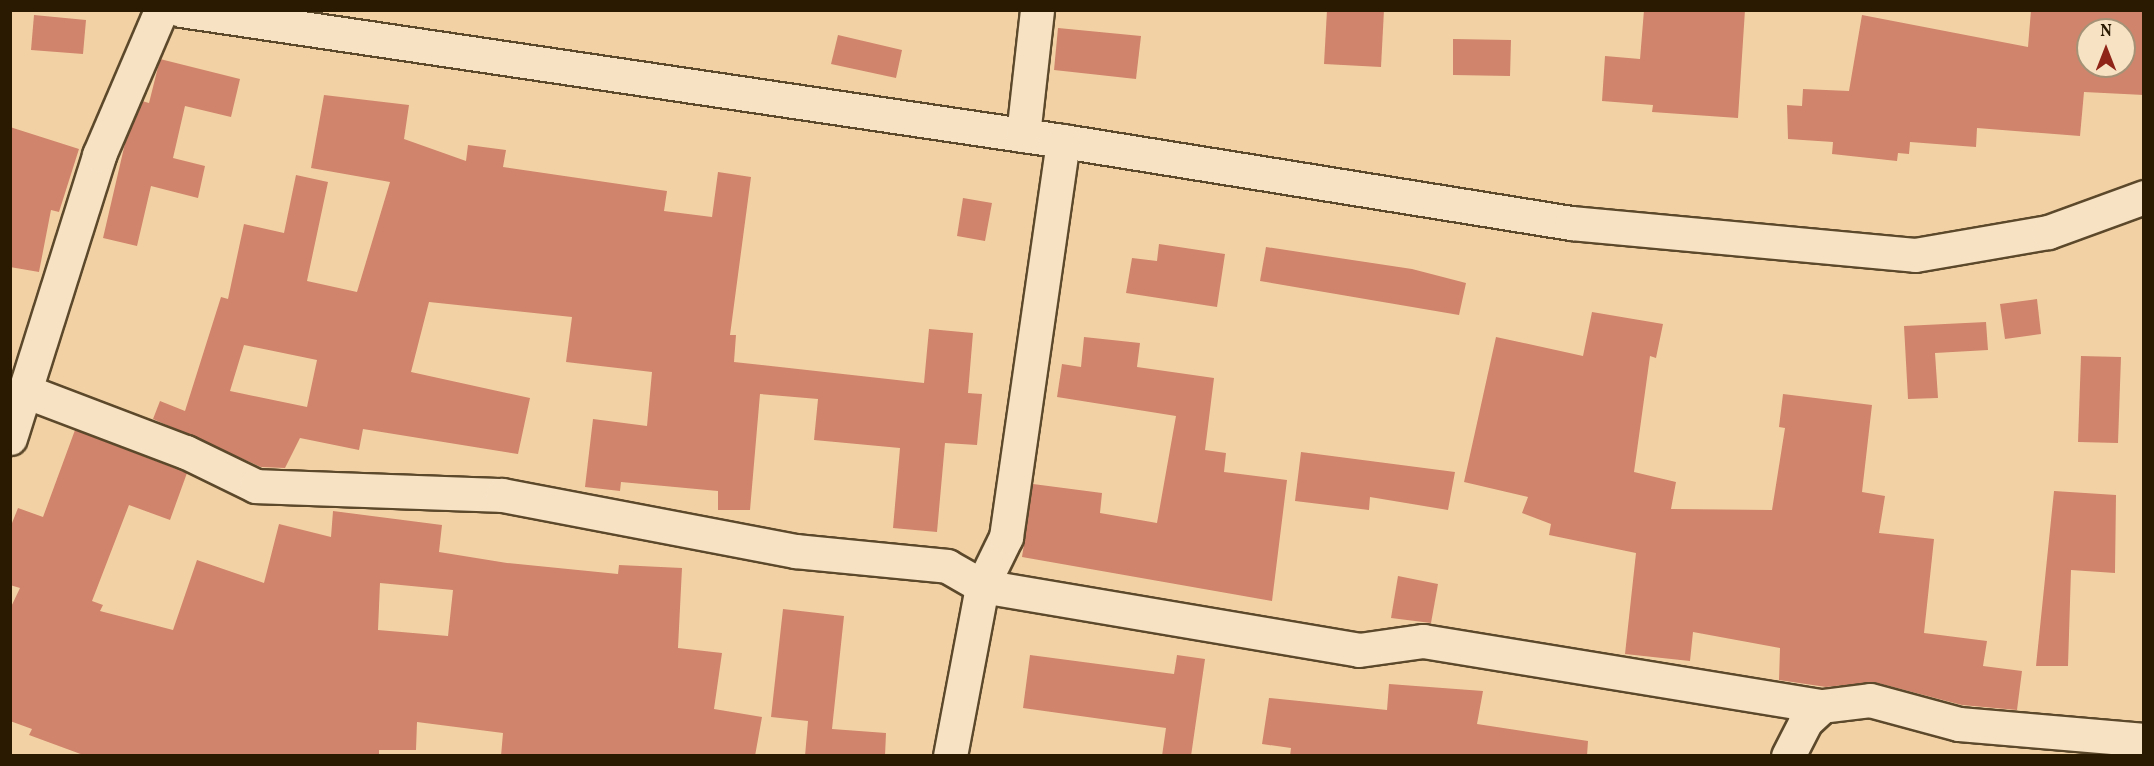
<!DOCTYPE html>
<style>
body{margin:0}
#map{position:relative;width:2154px;height:766px;overflow:hidden;background:#f2d2a5;font-family:Vollkorn,serif}
div>[style]{position:absolute}
.building>*{inset:0;background:#d0846b}
.roads{filter:drop-shadow(2px 0 #5c482b) drop-shadow(-2px 0 #5c482b) drop-shadow(0 2px #5c482b) drop-shadow(0 -2px #5c482b)}
.minor>*{height:33px;margin:-16.5px;padding:0 16.5px;transform-origin:16.5px;border-radius:16.5px;background:#f7e2c4}
span{translate:-50% -50%;white-space:nowrap;text-align:center;line-height:1.15;-webkit-text-stroke:5px #f7e2c4;paint-order:stroke}
.frame{position:absolute;inset:0;border:12px solid #2a1a02;pointer-events:none}
.north{position:absolute;left:2076px;top:18px;width:60px;height:60px;box-sizing:border-box;background:#f7e2c4;border:2px solid #a59276;border-radius:50%;rotate:0deg;font-size:16px;font-weight:700;line-height:24px;text-align:center;color:#2a1a02}
.north::after{content:'';display:block;margin:auto;width:21px;height:27px;background:#8f2418;clip-path:polygon(50% 0,100% 100%,50% 72%,0 100%)}
</style>
<div id="map">
<div class="building">
<i style="clip-path:polygon(1327px 10px,1384px 10px,1381px 67px,1324px 64px)"></i>
<i style="clip-path:polygon(1644px 10px,1745px 10px,1738px 118px,1652px 112px,1653px 105px,1602px 101px,1605px 56px,1640px 59px)"></i>
<i style="clip-path:polygon(evenodd,2031px 10px,2144px 10px,2144px 95px,2084px 92px,2080px 136px,1977px 128px,1976px 147px,1910px 142px,1909px 154px,1898px 153px,1897px 161px,1832px 154px,1833px 142px,1788px 139px,1787px 105px,1802px 106px,1803px 89px,1849px 91px,1862px 15px,2028px 47px,2031px 10px,2088px 30px,2124px 30px,2124px 66px,2088px 66px,2088px 30px)"></i>
<i style="clip-path:polygon(34px 15px,86px 20px,83px 54px,31px 50px)"></i>
<i style="clip-path:polygon(1058px 28px,1141px 36px,1136px 79px,1054px 70px)"></i>
<i style="clip-path:polygon(838px 35px,902px 50px,896px 78px,831px 64px)"></i>
<i style="clip-path:polygon(1453px 39px,1511px 40px,1510px 76px,1453px 75px)"></i>
<i style="clip-path:polygon(160px 59px,240px 79px,231px 117px,185px 106px,173px 158px,205px 166px,198px 198px,151px 186px,137px 246px,103px 238px,126px 139px,142px 101px,149px 103px)"></i>
<i style="clip-path:polygon(evenodd,324px 95px,409px 105px,404px 139px,466px 161px,468px 145px,506px 150px,503px 167px,667px 191px,664px 211px,712px 217px,718px 172px,751px 177px,730px 335px,736px 335px,734px 362px,924px 383px,929px 329px,973px 333px,968px 393px,982px 394px,977px 445px,945px 443px,937px 532px,893px 528px,900px 448px,814px 440px,818px 399px,760px 394px,750px 510px,718px 510px,718px 491px,621px 482px,620px 491px,585px 487px,593px 419px,647px 426px,652px 372px,566px 362px,572px 317px,429px 302px,411px 372px,530px 398px,518px 454px,363px 429px,359px 450px,300px 438px,285px 468px,261px 467px,153px 419px,160px 401px,185px 411px,221px 297px,228px 299px,244px 224px,284px 233px,296px 175px,328px 182px,307px 281px,357px 292px,390px 182px,311px 168px,324px 95px,244px 345px,317px 360px,307px 407px,230px 391px,244px 345px)"></i>
<i style="clip-path:polygon(10px 127px,79px 149px,59px 212px,51px 210px,39px 272px,10px 267px)"></i>
<i style="clip-path:polygon(963px 198px,992px 203px,985px 241px,957px 236px)"></i>
<i style="clip-path:polygon(1159px 244px,1225px 254px,1217px 307px,1126px 293px,1132px 258px,1157px 261px)"></i>
<i style="clip-path:polygon(1266px 247px,1412px 269px,1466px 283px,1459px 315px,1260px 281px)"></i>
<i style="clip-path:polygon(2037px 299px,2041px 334px,2005px 339px,2000px 304px)"></i>
<i style="clip-path:polygon(1592px 312px,1663px 324px,1656px 358px,1650px 356px,1634px 472px,1676px 482px,1671px 509px,1772px 510px,1785px 428px,1779px 427px,1783px 394px,1872px 405px,1862px 492px,1885px 496px,1879px 533px,1934px 539px,1924px 633px,1987px 641px,1983px 666px,2022px 671px,2017px 710px,1962px 705px,1874px 682px,1826px 687px,1779px 680px,1780px 648px,1693px 632px,1690px 661px,1625px 654px,1636px 553px,1549px 535px,1551px 524px,1522px 513px,1528px 497px,1464px 482px,1496px 337px,1583px 356px)"></i>
<i style="clip-path:polygon(1986px 322px,1988px 350px,1935px 353px,1938px 398px,1908px 399px,1904px 326px)"></i>
<i style="clip-path:polygon(1084px 337px,1140px 343px,1137px 367px,1214px 378px,1205px 450px,1226px 453px,1224px 472px,1287px 480px,1272px 601px,1022px 557px,1033px 484px,1102px 493px,1100px 513px,1157px 523px,1176px 416px,1057px 397px,1062px 364px,1081px 367px)"></i>
<i style="clip-path:polygon(2081px 356px,2121px 357px,2118px 443px,2078px 442px)"></i>
<i style="clip-path:polygon(evenodd,75px 430px,187px 473px,170px 520px,129px 505px,92px 601px,103px 605px,100px 611px,173px 630px,197px 560px,264px 583px,279px 524px,331px 537px,333px 511px,442px 525px,439px 552px,507px 563px,618px 574px,619px 565px,682px 568px,678px 648px,722px 653px,714px 709px,762px 717px,755px 756px,501px 756px,503px 733px,417px 722px,416px 750px,379px 750px,379px 756px,86px 756px,29px 735px,32px 729px,10px 721px,10px 609px,20px 588px,10px 585px,10px 528px,18px 508px,43px 517px,75px 430px,380px 583px,453px 590px,448px 636px,378px 630px,380px 583px)"></i>
<i style="clip-path:polygon(1301px 452px,1455px 472px,1448px 510px,1370px 497px,1369px 510px,1295px 501px)"></i>
<i style="clip-path:polygon(2054px 491px,2116px 495px,2115px 573px,2071px 570px,2068px 666px,2036px 666px)"></i>
<i style="clip-path:polygon(1398px 576px,1438px 584px,1431px 623px,1391px 618px)"></i>
<i style="clip-path:polygon(783px 609px,844px 616px,832px 729px,886px 733px,885px 756px,805px 756px,808px 721px,771px 717px)"></i>
<i style="clip-path:polygon(1030px 655px,1174px 674px,1177px 655px,1205px 659px,1191px 756px,1162px 756px,1166px 728px,1023px 708px)"></i>
<i style="clip-path:polygon(1389px 684px,1483px 691px,1477px 724px,1588px 741px,1587px 756px,1290px 756px,1291px 748px,1262px 744px,1269px 698px,1387px 710px)"></i>
</div>
<div class="roads">
<div class="minor">
<i style="left:181px;top:10px;width:892px;rotate:8.45deg"></i>
<i style="left:1063px;top:141px;width:515px;rotate:9.17deg"></i>
<i style="left:1571px;top:223px;width:345px;rotate:5.3deg"></i>
<i style="left:1915px;top:255px;width:135px;rotate:-9.8deg"></i>
<i style="left:2048px;top:232px;width:102px;rotate:-20deg"></i>
<i style="left:1023px;top:135px;width:126px;rotate:-83.6deg"></i>
<i style="left:25px;top:391px;width:172px;rotate:20.8deg"></i>
<i style="left:186px;top:452px;width:78px;rotate:25.9deg"></i>
<i style="left:256px;top:486px;width:246px;rotate:2.1deg"></i>
<i style="left:502px;top:495px;width:298px;rotate:10.8deg"></i>
<i style="left:795px;top:551px;width:153px;rotate:5.6deg"></i>
<i style="left:947px;top:566px;width:40px;rotate:29.7deg"></i>
<i style="left:982px;top:586px;width:382px;rotate:9.6deg"></i>
<i style="left:1359px;top:650px;width:65px;rotate:-8deg"></i>
<i style="left:1423px;top:641px;width:404px;rotate:9.3deg"></i>
<i style="left:1822px;top:706px;width:48px;rotate:-7.1deg"></i>
<i style="left:1870px;top:700px;width:92px;rotate:15.1deg"></i>
<i style="left:1959px;top:724px;width:186px;rotate:4.9deg"></i>
<i style="left:10px;top:438px;width:297px;rotate:-72.5deg"></i>
<i style="left:99px;top:155px;width:158px;rotate:-66.8deg"></i>
<i style="left:950px;top:756px;width:173px;rotate:-79.3deg"></i>
<i style="left:982px;top:586px;width:55px;rotate:-63.9deg"></i>
<i style="left:1006px;top:537px;width:400px;rotate:-81.8deg"></i>
<i style="left:1788px;top:756px;width:38px;rotate:-63deg"></i>
<i style="left:1805px;top:722px;width:23px;rotate:-43deg"></i>
</div>
</div>
<div class="frame"></div>
<div class="north">N</div>
</div>
